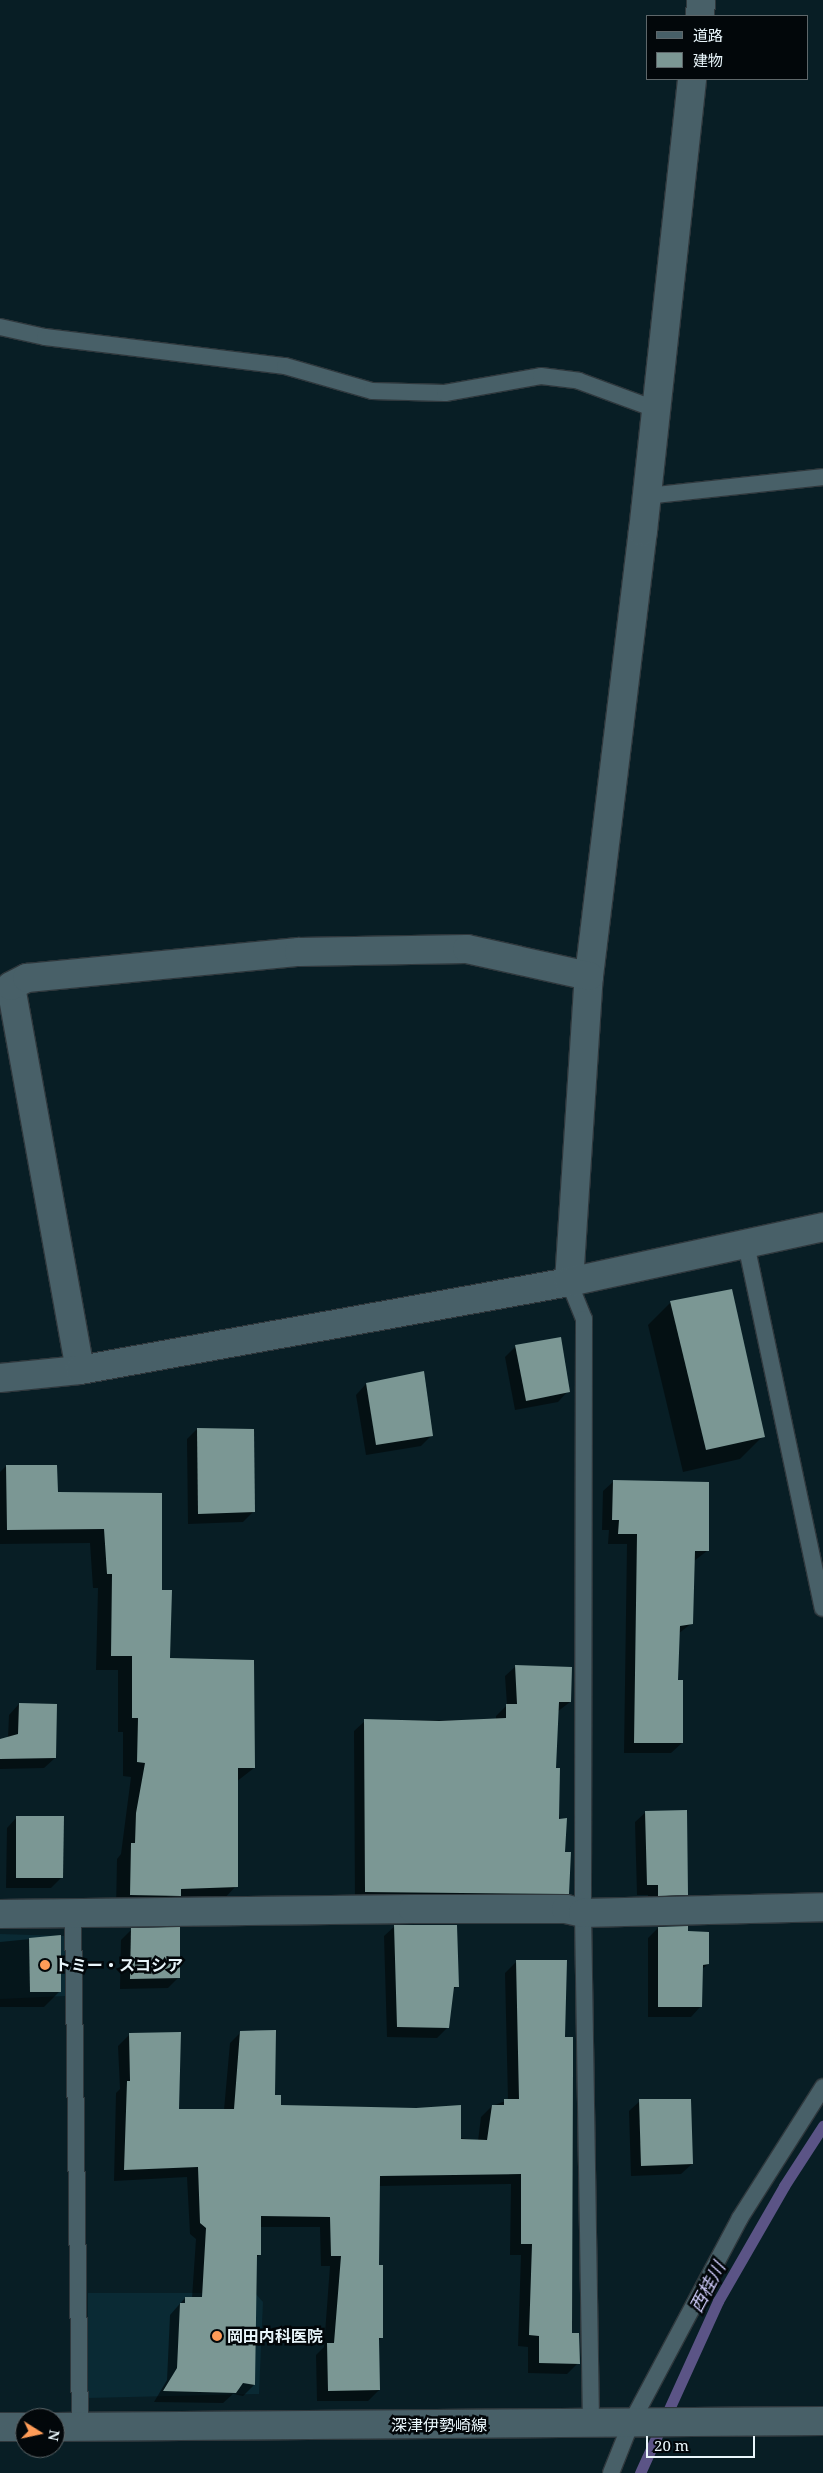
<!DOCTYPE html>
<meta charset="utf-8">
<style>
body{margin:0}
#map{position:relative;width:823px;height:2473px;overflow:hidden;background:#081e25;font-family:"Noto Serif","Noto Sans JP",serif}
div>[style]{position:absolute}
.built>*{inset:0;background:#0a2a34}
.shadow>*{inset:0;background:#0007}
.stream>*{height:11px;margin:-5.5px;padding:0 5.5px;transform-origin:5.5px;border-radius:5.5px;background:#5b5486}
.building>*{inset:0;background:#7b9794}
.roads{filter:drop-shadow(1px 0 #2f383d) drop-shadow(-1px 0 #2f383d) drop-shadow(0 1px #2f383d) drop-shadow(0 -1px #2f383d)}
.service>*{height:16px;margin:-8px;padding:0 8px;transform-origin:8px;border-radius:8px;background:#486068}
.minor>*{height:28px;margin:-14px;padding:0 14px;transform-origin:14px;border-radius:14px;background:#486068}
.tertiary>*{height:28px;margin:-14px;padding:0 14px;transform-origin:14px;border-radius:14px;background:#486068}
.secondary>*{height:28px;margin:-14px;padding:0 14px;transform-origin:14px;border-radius:14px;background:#486068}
.dots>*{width:14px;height:14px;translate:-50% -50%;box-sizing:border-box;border:2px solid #02070a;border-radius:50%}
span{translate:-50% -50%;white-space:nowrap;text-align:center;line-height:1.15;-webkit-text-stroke:5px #02070a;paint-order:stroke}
.poi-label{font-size:16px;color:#e9f6fb;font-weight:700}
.left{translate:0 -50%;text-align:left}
.street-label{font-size:16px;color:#e9f6fb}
.water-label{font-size:18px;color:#cfcbfa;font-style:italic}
.legend{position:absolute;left:646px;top:15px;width:162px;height:65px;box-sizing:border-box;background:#02070a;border:1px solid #5e676a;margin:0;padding:6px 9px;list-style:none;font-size:15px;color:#e9f6fb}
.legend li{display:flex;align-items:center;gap:10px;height:25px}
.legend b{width:25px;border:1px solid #5e676a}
.north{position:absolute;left:15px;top:2408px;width:50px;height:50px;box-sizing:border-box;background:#02070a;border:1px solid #5e676a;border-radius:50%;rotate:100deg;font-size:14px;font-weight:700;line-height:20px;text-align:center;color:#e9f6fb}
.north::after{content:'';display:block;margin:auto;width:18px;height:22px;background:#fe9c58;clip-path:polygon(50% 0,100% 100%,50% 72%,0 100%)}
.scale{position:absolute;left:646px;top:2436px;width:109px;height:22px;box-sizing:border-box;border:2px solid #e9f6fb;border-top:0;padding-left:6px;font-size:15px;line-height:18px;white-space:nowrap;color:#e9f6fb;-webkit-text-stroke:4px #02070a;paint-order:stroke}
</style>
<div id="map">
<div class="built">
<i style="clip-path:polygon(0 1934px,66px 1936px,65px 1996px,0 1999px)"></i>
<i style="clip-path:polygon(88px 2293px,255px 2293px,263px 2302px,259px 2394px,88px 2398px)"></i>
</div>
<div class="shadow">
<i style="clip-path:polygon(671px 1302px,763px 1436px,740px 1459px,683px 1472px,648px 1325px)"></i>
<i style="clip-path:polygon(516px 1346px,568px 1391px,558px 1402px,515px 1410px,505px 1357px)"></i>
<i style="clip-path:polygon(366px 1384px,431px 1436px,421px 1446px,366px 1455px,356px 1395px)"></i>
<i style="clip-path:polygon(197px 1429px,254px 1511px,243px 1522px,188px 1524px,187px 1439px)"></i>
<i style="clip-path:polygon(6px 1466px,57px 1493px,161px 1494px,161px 1591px,169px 1660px,254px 1768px,236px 1782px,236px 1886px,222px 1901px,116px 1909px,117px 1859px,121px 1854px,131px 1777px,123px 1776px,123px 1732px,118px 1732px,118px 1670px,96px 1670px,98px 1588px,93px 1588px,90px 1543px,0 1544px,0 1472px)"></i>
<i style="clip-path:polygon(614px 1481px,707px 1551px,694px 1561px,692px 1623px,678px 1634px,677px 1682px,682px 1743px,671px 1753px,624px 1753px,627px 1544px,608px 1544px,609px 1530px,602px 1530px,603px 1491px)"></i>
<i style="clip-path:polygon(516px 1666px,570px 1702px,557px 1712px,554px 1769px,568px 1893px,558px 1904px,355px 1902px,354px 1731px,365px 1721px,496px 1720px,496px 1716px,507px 1705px,505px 1676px)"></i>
<i style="clip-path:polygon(19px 1704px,55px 1758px,44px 1768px,0 1769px,0 1741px,8px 1738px,9px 1715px)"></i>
<i style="clip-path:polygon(646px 1812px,686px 1894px,676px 1905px,648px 1905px,648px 1895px,637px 1895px,635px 1822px)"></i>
<i style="clip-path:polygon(17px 1817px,62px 1877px,51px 1888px,6px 1888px,7px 1828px)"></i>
<i style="clip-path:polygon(395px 1926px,457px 1986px,452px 1991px,448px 2027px,437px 2038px,387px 2037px,384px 1936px)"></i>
<i style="clip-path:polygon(658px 1928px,687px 1933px,708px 1964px,701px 1970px,701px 2006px,691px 2017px,648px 2017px,648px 1938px)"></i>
<i style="clip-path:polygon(132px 1929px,178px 1978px,168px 1988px,120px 1989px,121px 1940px)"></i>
<i style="clip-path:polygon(30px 1939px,60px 1991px,44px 2007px,0 2007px,0 1942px)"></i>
<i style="clip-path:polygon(516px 1962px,563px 2039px,571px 2334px,578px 2363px,567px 2374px,528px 2373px,528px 2347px,518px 2346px,521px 2255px,510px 2255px,511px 2184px,378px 2186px,378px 2266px,382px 2337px,378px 2341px,379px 2390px,368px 2401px,317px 2401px,316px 2355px,324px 2347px,330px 2266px,321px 2266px,320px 2227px,260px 2227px,260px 2254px,255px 2259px,254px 2385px,243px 2396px,233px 2394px,223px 2403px,154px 2402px,167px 2380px,170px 2315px,185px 2298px,192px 2298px,196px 2239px,190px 2234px,187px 2177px,114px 2181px,116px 2093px,120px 2089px,118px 2046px,129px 2035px,177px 2110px,224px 2110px,230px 2043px,241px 2032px,280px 2106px,478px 2141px,481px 2117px,492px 2106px,508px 2100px,505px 1973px)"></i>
<i style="clip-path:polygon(640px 2101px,692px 2164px,681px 2174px,631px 2176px,629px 2111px)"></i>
</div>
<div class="stream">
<i style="left:640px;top:2473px;width:189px;rotate:-65.6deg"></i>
<i style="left:718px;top:2301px;width:133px;rotate:-60.1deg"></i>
<i style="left:784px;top:2186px;width:72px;rotate:-57deg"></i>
</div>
<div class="building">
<i style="clip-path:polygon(732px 1289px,765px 1437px,706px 1450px,670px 1301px)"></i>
<i style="clip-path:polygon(561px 1337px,570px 1392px,526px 1401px,515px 1345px)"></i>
<i style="clip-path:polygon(424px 1371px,433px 1436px,376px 1445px,366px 1383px)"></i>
<i style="clip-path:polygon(197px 1428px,254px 1429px,255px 1512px,198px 1514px)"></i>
<i style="clip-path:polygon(6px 1465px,57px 1465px,58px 1492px,162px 1493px,162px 1590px,172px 1590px,170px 1658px,254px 1660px,255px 1768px,238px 1768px,238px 1887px,181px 1889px,181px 1896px,130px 1895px,131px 1843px,135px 1843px,136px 1813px,145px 1763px,137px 1762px,138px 1718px,132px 1718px,132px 1656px,111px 1656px,112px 1574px,107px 1574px,104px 1529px,7px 1530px)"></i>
<i style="clip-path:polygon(613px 1480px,709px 1482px,709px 1551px,695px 1551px,693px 1624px,680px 1626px,678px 1680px,683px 1680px,683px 1743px,634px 1743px,637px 1534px,618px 1534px,619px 1520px,612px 1520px)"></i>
<i style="clip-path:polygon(515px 1665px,572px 1667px,571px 1702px,559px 1702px,556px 1768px,560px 1768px,559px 1819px,567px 1818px,565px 1852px,571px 1852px,569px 1894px,365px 1892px,364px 1719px,439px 1721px,506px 1718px,506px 1704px,517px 1704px)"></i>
<i style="clip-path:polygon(19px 1703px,57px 1704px,56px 1758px,0 1759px,0 1739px,18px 1734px)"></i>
<i style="clip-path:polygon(687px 1810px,688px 1895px,658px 1896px,658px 1885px,647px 1885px,645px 1811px)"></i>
<i style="clip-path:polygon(16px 1816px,64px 1816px,63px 1878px,16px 1878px)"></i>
<i style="clip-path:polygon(394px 1925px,457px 1925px,459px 1987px,454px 1987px,449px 2028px,397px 2027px)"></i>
<i style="clip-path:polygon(688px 1926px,688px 1931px,709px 1932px,709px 1964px,703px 1965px,702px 2007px,658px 2007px,658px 1927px)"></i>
<i style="clip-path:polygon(180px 1927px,180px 1978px,130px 1979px,131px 1928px)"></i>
<i style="clip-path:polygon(61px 1935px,61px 1992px,30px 1992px,29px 1938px)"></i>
<i style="clip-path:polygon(516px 1960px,567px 1960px,565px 2037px,573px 2037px,573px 2070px,572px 2333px,579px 2333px,580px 2364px,539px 2363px,539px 2336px,529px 2335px,532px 2244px,521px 2244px,521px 2174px,380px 2176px,379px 2265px,383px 2265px,383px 2338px,379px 2338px,380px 2390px,328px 2391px,327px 2343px,334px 2343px,341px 2256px,331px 2256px,330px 2217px,261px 2216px,261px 2255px,257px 2255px,255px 2385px,243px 2383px,236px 2393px,163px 2391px,177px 2368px,180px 2303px,185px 2303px,185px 2297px,202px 2297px,206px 2228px,200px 2223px,198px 2167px,124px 2170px,127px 2081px,130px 2081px,129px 2033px,181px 2032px,179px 2109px,234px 2109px,240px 2031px,276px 2030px,275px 2095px,281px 2095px,281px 2105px,416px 2108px,461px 2105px,461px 2139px,487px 2140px,492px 2105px,504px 2105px,504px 2099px,519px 2099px)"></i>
<i style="clip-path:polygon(639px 2099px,691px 2099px,693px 2164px,641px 2166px)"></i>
</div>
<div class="roads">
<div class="service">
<i style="left:0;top:327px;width:46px;rotate:12.5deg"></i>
<i style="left:45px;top:337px;width:242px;rotate:6.9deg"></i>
<i style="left:285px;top:366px;width:91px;rotate:16deg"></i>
<i style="left:372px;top:391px;width:73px;rotate:1.6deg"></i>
<i style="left:445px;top:393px;width:97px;rotate:-10deg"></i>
<i style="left:541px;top:376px;width:38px;rotate:7deg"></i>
<i style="left:579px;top:381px;width:81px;rotate:20.2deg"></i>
<i style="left:646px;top:496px;width:178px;rotate:-6.1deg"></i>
<i style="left:746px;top:1244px;width:372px;rotate:78.1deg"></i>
<i style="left:569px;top:1282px;width:40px;rotate:68deg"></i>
<i style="left:584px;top:1319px;width:594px;rotate:90.1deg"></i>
<i style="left:583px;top:1913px;width:511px;rotate:89.1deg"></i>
<i style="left:73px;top:1913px;width:514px;rotate:89.22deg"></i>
<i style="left:611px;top:2473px;width:54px;rotate:-68.2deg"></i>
<i style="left:631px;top:2423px;width:232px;rotate:-62deg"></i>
<i style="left:740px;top:2218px;width:155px;rotate:-57.6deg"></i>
</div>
<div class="minor">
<i style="left:700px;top:16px;width:16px;rotate:-86deg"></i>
<i style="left:569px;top:1282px;width:307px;rotate:-86.3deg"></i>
<i style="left:589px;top:976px;width:448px;rotate:-83.1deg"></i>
<i style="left:643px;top:531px;width:455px;rotate:-83.8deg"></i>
<i style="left:80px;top:1370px;width:390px;rotate:-100.2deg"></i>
<i style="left:11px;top:986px;width:18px;rotate:-27deg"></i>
<i style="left:27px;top:978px;width:273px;rotate:-5.5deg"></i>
<i style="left:299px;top:952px;width:168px;rotate:-1deg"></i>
<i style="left:467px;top:949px;width:125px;rotate:12.5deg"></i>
<i style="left:0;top:1914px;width:413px;rotate:-0.7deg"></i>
<i style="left:413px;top:1909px;width:153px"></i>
<i style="left:566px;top:1909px;width:17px;rotate:13deg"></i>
<i style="left:583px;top:1913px;width:240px;rotate:-1.4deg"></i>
</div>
<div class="tertiary">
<i style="left:0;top:1378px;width:80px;rotate:-5.7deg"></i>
<i style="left:80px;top:1370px;width:497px;rotate:-10.2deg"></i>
<i style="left:569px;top:1282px;width:260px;rotate:-12.2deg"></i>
</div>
<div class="secondary">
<i style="left:0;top:2427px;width:25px"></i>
<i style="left:55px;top:2427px;width:768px;rotate:-0.45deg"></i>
</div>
</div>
<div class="dots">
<i style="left:45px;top:1965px;background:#fe9c58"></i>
<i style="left:217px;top:2336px;background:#fe9c58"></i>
</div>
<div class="poi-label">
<span class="left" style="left:55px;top:1965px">トミー・スコシア</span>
<span class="left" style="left:227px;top:2336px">岡田内科医院</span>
</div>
<div class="street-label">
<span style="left:439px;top:2425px">深津伊勢崎線</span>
</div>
<div class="water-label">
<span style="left:707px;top:2287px;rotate:-62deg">西桂川</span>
</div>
<ul class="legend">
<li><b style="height:6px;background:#486068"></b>道路</li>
<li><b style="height:14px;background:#7b9794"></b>建物</li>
</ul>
<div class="north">N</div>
<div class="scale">20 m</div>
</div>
